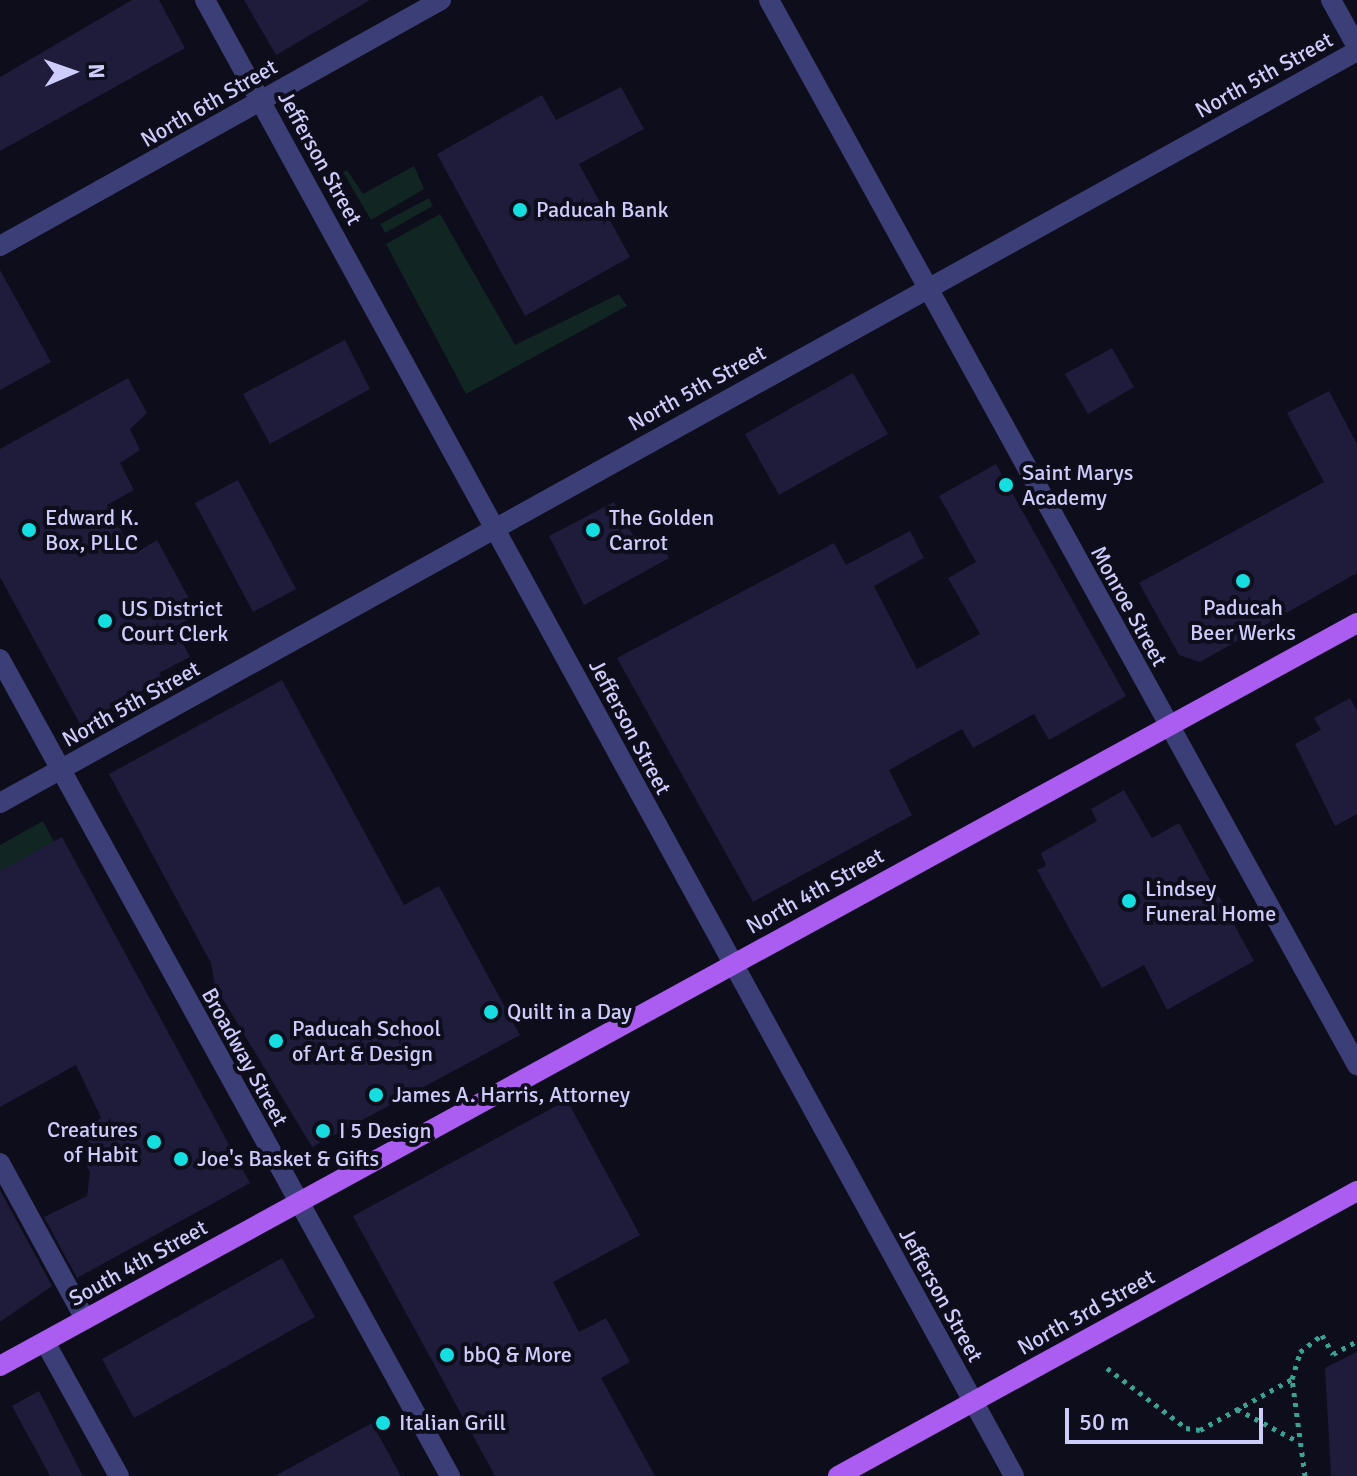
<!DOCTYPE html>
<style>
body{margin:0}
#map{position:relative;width:1357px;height:1476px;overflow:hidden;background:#0e0d1c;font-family:Signika,sans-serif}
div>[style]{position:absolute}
.green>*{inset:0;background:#112522}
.building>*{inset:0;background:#1e1b3b}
.path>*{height:5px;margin-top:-2.5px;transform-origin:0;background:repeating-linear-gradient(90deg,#37a493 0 4px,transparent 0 10px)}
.minor>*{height:20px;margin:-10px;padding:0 10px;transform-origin:10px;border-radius:10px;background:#3c3f77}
.major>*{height:20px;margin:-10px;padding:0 10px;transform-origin:10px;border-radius:10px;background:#ab5cf1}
.dots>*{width:22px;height:22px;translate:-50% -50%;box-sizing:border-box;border:4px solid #0e0d1c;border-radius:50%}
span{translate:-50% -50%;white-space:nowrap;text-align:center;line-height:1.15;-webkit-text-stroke:8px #0e0d1c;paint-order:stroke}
.street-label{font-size:22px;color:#cdccfb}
.poi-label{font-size:22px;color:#cdccfb}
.left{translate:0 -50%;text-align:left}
.right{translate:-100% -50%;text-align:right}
.north{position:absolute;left:32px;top:32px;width:80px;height:80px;-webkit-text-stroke:6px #0e0d1c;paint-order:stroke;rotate:88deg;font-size:22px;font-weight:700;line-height:32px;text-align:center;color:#cdccfb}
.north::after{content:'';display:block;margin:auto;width:28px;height:36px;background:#cdccfb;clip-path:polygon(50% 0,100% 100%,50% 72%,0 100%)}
.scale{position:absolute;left:1065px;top:1408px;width:198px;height:36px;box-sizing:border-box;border:4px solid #cdccfb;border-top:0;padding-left:10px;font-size:24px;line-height:28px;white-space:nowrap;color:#cdccfb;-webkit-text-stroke:6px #0e0d1c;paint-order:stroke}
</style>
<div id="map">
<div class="green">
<i style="clip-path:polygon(414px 166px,424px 189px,371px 220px,343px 172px,347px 170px,363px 194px)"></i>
<i style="clip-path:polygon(429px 198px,433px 206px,385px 233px,380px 224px)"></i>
<i style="clip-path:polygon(440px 214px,515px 345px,619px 294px,627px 306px,466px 394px,386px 244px)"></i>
<i style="clip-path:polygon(43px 821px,54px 842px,0 872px,0 845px)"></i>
</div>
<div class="building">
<i style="clip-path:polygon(132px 0,159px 0,185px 48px,0 151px,0 77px)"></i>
<i style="clip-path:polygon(244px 0,370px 0,276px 55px)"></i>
<i style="clip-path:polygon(621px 87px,644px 129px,579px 164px,630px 257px,525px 316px,437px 154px,542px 95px,556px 120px)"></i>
<i style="clip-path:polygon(0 270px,51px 362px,0 390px)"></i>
<i style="clip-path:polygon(345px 340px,370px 389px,270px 444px,243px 394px)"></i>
<i style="clip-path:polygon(1112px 348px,1134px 387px,1088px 414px,1065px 374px)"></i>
<i style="clip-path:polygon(853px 373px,888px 434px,779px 495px,745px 434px)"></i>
<i style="clip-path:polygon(128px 378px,147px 413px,130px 429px,140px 450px,120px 463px,134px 490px,107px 505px,134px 554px,157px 540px,198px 615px,174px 627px,190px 657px,159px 673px,163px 680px,80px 724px,0 577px,0 449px)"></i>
<i style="clip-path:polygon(1329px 391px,1357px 444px,1357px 573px,1200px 662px,1179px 655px,1139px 583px,1324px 482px,1287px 413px)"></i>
<i style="clip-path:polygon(996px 464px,1126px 696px,1049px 740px,1034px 714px,973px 748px,962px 729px,889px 770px,912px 815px,753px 902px,617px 658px,834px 543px,846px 565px,910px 531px,924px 558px,874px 586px,917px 669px,980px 634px,948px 578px,976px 562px,939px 496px)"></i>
<i style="clip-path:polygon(238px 480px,296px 589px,253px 612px,195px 503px)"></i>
<i style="clip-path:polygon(614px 502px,639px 546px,658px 537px,669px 558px,584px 605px,549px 536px)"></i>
<i style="clip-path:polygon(282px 680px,404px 905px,439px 886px,520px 1035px,312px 1147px,215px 986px,211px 963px,109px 774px)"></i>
<i style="clip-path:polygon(1350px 698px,1357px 711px,1357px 814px,1335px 826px,1295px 744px,1321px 730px,1314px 718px)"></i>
<i style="clip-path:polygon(1124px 790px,1152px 838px,1179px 823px,1254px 961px,1167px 1010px,1144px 965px,1102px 988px,1037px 870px,1046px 866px,1041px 853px,1097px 821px,1091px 809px)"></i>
<i style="clip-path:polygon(62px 837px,250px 1183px,77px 1278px,44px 1217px,87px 1196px,90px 1172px,85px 1163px,96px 1155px,82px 1130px,101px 1118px,76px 1065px,0 1107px,0 871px)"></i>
<i style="clip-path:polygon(567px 1100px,640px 1235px,553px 1282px,579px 1332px,606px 1318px,630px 1362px,601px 1378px,655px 1476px,495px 1476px,353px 1216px)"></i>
<i style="clip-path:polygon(0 1190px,52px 1286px,0 1322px)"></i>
<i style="clip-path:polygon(282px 1258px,315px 1317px,134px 1418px,102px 1359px)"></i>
<i style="clip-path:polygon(1357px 1352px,1357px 1476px,1331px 1476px,1325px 1368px)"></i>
<i style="clip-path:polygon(39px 1391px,83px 1476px,50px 1476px,12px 1406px)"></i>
<i style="clip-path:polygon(372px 1423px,401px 1476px,275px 1476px)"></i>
</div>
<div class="path">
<i style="left:1107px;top:1368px;width:99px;rotate:37.2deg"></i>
<i style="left:1186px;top:1428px;width:14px;rotate:8deg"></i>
<i style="left:1200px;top:1430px;width:105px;rotate:-29deg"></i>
<i style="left:1237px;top:1409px;width:70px;rotate:28deg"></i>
<i style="left:1305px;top:1476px;width:98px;rotate:-97.6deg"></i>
<i style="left:1292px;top:1379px;width:28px;rotate:-73deg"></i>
<i style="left:1300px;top:1352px;width:28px;rotate:-38deg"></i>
<i style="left:1322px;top:1335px;width:22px;rotate:60deg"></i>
<i style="left:1333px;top:1354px;width:27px;rotate:-28deg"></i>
</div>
<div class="minor">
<i style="left:205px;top:0;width:1683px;rotate:61.27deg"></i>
<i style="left:769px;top:0;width:1217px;rotate:61.1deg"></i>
<i style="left:1331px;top:0;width:54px;rotate:61deg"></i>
<i style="left:0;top:246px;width:505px;rotate:-29.15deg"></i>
<i style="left:0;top:659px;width:933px;rotate:61.15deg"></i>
<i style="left:0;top:803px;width:1551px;rotate:-28.99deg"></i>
<i style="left:0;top:1163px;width:178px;rotate:61.4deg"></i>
<i style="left:45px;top:1342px;width:153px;rotate:61.1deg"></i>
</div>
<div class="major">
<i style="left:0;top:1366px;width:1547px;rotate:-28.7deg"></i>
<i style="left:838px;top:1476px;width:592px;rotate:-28.77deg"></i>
</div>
<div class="dots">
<i style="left:520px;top:210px;background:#13dfe0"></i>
<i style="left:1006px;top:485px;background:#13dfe0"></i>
<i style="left:29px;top:530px;background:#13dfe0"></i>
<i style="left:593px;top:530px;background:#13dfe0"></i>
<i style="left:1243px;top:581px;background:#13dfe0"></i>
<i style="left:105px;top:621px;background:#13dfe0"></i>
<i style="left:1129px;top:901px;background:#13dfe0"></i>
<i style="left:491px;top:1012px;background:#13dfe0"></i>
<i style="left:276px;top:1041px;background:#13dfe0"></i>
<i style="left:376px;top:1095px;background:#13dfe0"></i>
<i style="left:323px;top:1131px;background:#13dfe0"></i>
<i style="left:154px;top:1142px;background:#13dfe0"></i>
<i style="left:181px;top:1159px;background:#13dfe0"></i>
<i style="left:447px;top:1355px;background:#13dfe0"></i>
<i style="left:383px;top:1423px;background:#13dfe0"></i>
</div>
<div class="street-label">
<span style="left:1264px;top:75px;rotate:-29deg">North 5th Street</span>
<span style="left:209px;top:103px;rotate:-30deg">North 6th Street</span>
<span style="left:320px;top:158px;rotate:61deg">Jefferson Street</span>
<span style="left:697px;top:388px;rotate:-29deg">North 5th Street</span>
<span style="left:1129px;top:606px;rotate:61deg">Monroe Street</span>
<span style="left:131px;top:704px;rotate:-29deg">North 5th Street</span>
<span style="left:630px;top:727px;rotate:62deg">Jefferson Street</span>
<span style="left:815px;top:891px;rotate:-29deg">North 4th Street</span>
<span style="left:245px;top:1057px;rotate:61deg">Broadway Street</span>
<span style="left:138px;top:1263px;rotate:-29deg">South 4th Street</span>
<span style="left:941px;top:1295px;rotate:61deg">Jefferson Street</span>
<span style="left:1086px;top:1312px;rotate:-29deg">North 3rd Street</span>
</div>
<div class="poi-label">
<span class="left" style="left:536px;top:210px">Paducah Bank</span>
<span class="left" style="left:1022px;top:485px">Saint Marys<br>Academy</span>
<span class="left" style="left:45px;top:530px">Edward K.<br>Box, PLLC</span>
<span class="left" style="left:609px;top:530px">The Golden<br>Carrot</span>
<span style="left:1243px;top:620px">Paducah<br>Beer Werks</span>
<span class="left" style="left:121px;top:621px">US District<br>Court Clerk</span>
<span class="left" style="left:1145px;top:901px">Lindsey<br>Funeral Home</span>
<span class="left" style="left:507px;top:1012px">Quilt in a Day</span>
<span class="left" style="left:292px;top:1041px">Paducah School<br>of Art &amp; Design</span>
<span class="left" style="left:392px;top:1095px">James A. Harris, Attorney</span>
<span class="right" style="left:138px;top:1142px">Creatures<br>of Habit</span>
<span class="left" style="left:339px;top:1131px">I 5 Design</span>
<span class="left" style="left:197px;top:1159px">Joe's Basket &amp; Gifts</span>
<span class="left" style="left:463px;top:1355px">bbQ &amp; More</span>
<span class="left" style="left:399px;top:1423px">Italian Grill</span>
</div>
<div class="north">N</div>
<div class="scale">50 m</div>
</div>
